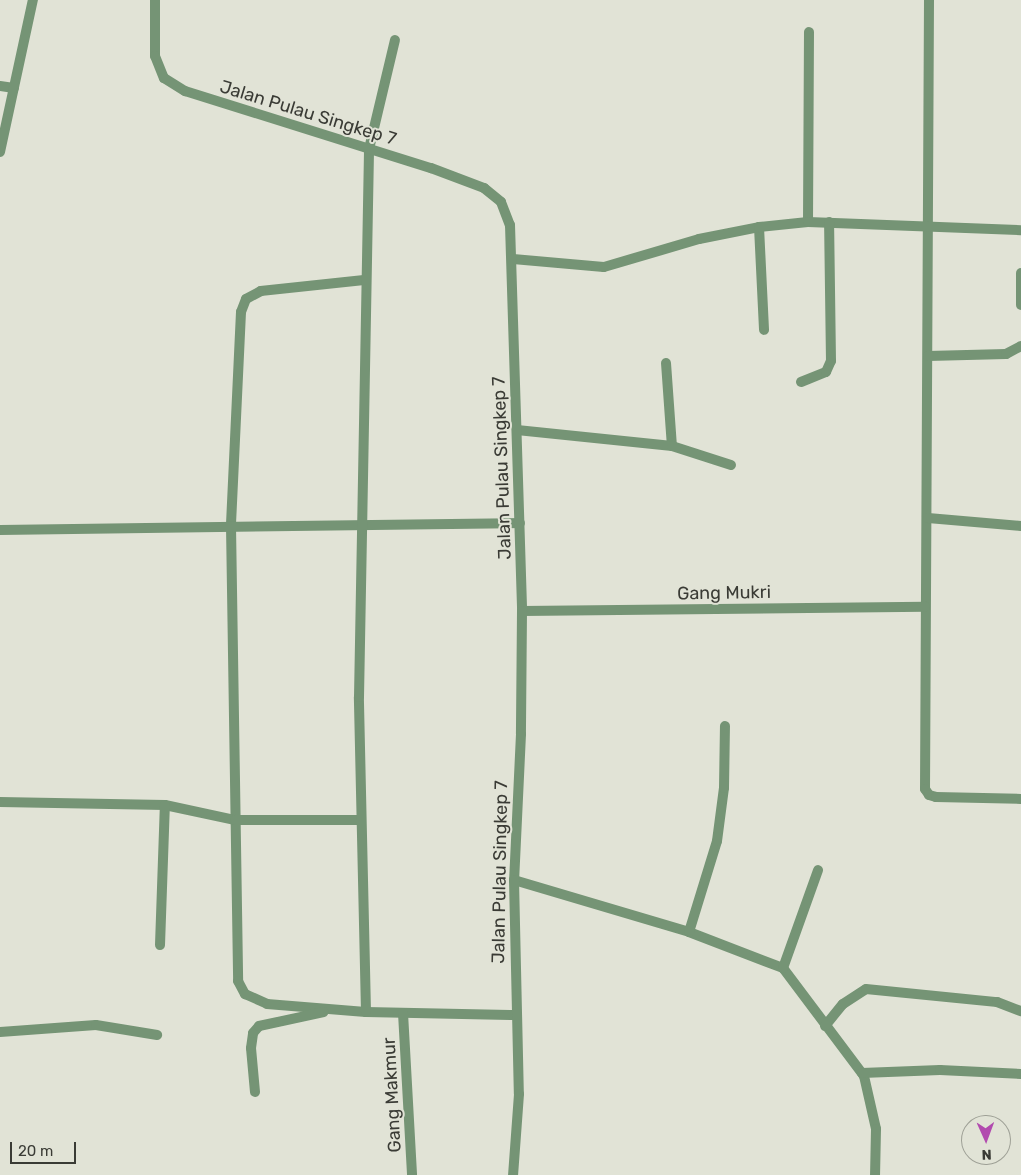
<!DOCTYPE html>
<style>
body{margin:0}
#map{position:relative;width:1021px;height:1175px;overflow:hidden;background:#e1e3d6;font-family:Rubik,sans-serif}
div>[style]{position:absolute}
.service>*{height:10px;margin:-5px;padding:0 5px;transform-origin:5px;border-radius:5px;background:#759475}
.minor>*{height:10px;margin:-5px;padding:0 5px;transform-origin:5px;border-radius:5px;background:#759475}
.tertiary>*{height:10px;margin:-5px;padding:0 5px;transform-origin:5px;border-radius:5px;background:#759475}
span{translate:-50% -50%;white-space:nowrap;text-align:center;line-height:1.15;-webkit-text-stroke:4px #e1e3d6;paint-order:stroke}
.street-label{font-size:18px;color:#3a3b35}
.north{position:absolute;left:961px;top:1115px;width:50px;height:50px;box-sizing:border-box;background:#e1e3d6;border:1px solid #9ea096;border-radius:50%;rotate:178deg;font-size:14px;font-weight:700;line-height:20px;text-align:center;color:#3a3b35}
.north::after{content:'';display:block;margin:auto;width:18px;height:22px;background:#b24baf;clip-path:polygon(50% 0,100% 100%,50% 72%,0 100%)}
.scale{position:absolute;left:10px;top:1142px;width:66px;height:22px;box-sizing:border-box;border:2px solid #3a3b35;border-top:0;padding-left:6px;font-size:15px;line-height:18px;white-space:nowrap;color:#3a3b35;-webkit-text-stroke:4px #e1e3d6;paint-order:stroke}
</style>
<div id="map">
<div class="service">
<i style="left:369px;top:149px;width:112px;rotate:-76.6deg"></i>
</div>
<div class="minor">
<i style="left:929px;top:0;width:789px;rotate:90.29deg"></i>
<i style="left:925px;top:789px;width:7px;rotate:56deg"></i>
<i style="left:929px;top:795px;width:7px;rotate:16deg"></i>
<i style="left:936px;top:797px;width:85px;rotate:1.3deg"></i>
<i style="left:0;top:86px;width:14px;rotate:8deg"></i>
<i style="left:0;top:152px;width:156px;rotate:-77.8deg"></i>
<i style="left:808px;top:222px;width:190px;rotate:-89.7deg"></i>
<i style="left:759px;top:227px;width:103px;rotate:87.2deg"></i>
<i style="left:513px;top:259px;width:91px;rotate:5deg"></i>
<i style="left:604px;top:267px;width:99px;rotate:-16.4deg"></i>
<i style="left:699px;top:239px;width:61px;rotate:-11.3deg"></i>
<i style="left:759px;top:227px;width:49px;rotate:-5.8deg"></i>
<i style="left:808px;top:222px;width:213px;rotate:2.2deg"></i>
<i style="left:1021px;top:273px;width:32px;rotate:90deg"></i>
<i style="left:364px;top:280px;width:104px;rotate:173.9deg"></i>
<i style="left:261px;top:291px;width:17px;rotate:152deg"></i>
<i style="left:246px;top:299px;width:14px;rotate:111deg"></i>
<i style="left:241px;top:312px;width:214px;rotate:92.7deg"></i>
<i style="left:231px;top:526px;width:455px;rotate:89.1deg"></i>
<i style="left:238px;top:981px;width:15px;rotate:62deg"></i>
<i style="left:245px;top:994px;width:24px;rotate:24deg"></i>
<i style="left:267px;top:1004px;width:99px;rotate:4.6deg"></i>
<i style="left:366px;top:1012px;width:149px;rotate:1.2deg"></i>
<i style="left:928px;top:356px;width:78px;rotate:-1.5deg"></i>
<i style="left:1006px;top:354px;width:17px;rotate:-28deg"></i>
<i style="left:666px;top:363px;width:83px;rotate:85.9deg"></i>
<i style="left:801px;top:382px;width:27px;rotate:-22deg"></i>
<i style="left:826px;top:372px;width:12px;rotate:-66deg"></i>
<i style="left:831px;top:361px;width:139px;rotate:-90.8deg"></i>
<i style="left:517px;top:430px;width:156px;rotate:5.9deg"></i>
<i style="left:672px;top:446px;width:62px;rotate:17.9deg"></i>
<i style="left:928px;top:518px;width:93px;rotate:4.9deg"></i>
<i style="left:0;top:530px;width:520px;rotate:-0.77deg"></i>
<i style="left:522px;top:611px;width:403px;rotate:-0.6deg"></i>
<i style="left:0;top:802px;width:165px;rotate:1deg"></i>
<i style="left:165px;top:805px;width:72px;rotate:12.1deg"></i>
<i style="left:235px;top:820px;width:126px"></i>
<i style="left:514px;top:880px;width:183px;rotate:16.5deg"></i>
<i style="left:689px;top:932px;width:101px;rotate:21deg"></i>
<i style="left:783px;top:968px;width:135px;rotate:53.1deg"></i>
<i style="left:864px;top:1076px;width:54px;rotate:77.2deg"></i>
<i style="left:876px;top:1129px;width:46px;rotate:91.2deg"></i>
<i style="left:689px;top:932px;width:95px;rotate:-72.9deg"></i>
<i style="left:717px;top:841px;width:53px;rotate:-82.5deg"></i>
<i style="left:724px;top:788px;width:62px;rotate:-89.1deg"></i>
<i style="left:160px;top:945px;width:140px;rotate:-88deg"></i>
<i style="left:783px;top:968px;width:104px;rotate:-70.3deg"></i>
<i style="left:366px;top:1012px;width:315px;rotate:-91.3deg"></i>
<i style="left:359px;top:697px;width:548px;rotate:-88.95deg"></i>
<i style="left:403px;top:1013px;width:162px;rotate:86.8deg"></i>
<i style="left:825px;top:1026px;width:28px;rotate:-51deg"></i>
<i style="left:843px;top:1004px;width:27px;rotate:-33deg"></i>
<i style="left:866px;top:989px;width:132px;rotate:5.7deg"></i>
<i style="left:997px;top:1002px;width:26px;rotate:21deg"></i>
<i style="left:0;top:1032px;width:96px;rotate:-4.2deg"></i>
<i style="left:96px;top:1025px;width:62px;rotate:9.3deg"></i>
<i style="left:862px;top:1073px;width:78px;rotate:-2.2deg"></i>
<i style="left:940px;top:1070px;width:81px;rotate:2.8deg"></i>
<i style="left:255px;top:1092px;width:44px;rotate:-95.2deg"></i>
<i style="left:251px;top:1048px;width:15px;rotate:-82deg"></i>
<i style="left:253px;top:1033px;width:9px;rotate:-49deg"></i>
<i style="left:259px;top:1026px;width:66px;rotate:-12.2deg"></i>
</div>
<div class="tertiary">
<i style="left:155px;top:0;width:56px;rotate:90deg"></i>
<i style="left:155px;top:56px;width:24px;rotate:68deg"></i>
<i style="left:164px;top:78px;width:25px;rotate:32deg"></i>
<i style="left:185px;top:91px;width:258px;rotate:17.4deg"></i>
<i style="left:431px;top:168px;width:57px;rotate:20.7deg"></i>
<i style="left:484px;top:188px;width:22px;rotate:39deg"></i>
<i style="left:501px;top:202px;width:25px;rotate:69deg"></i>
<i style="left:510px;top:225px;width:386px;rotate:88.2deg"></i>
<i style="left:522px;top:611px;width:123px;rotate:90.5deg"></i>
<i style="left:521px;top:734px;width:146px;rotate:92.7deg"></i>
<i style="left:514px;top:880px;width:214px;rotate:88.7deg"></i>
<i style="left:519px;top:1094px;width:81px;rotate:94.2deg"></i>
</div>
<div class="street-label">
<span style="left:308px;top:113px;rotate:17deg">Jalan Pulau Singkep 7</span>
<span style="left:502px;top:468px;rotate:-92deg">Jalan Pulau Singkep 7</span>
<span style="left:724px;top:593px;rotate:-1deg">Gang Mukri</span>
<span style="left:500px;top:872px;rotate:-89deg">Jalan Pulau Singkep 7</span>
<span style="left:392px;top:1095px;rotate:-93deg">Gang Makmur</span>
</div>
<div class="north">N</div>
<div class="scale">20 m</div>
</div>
